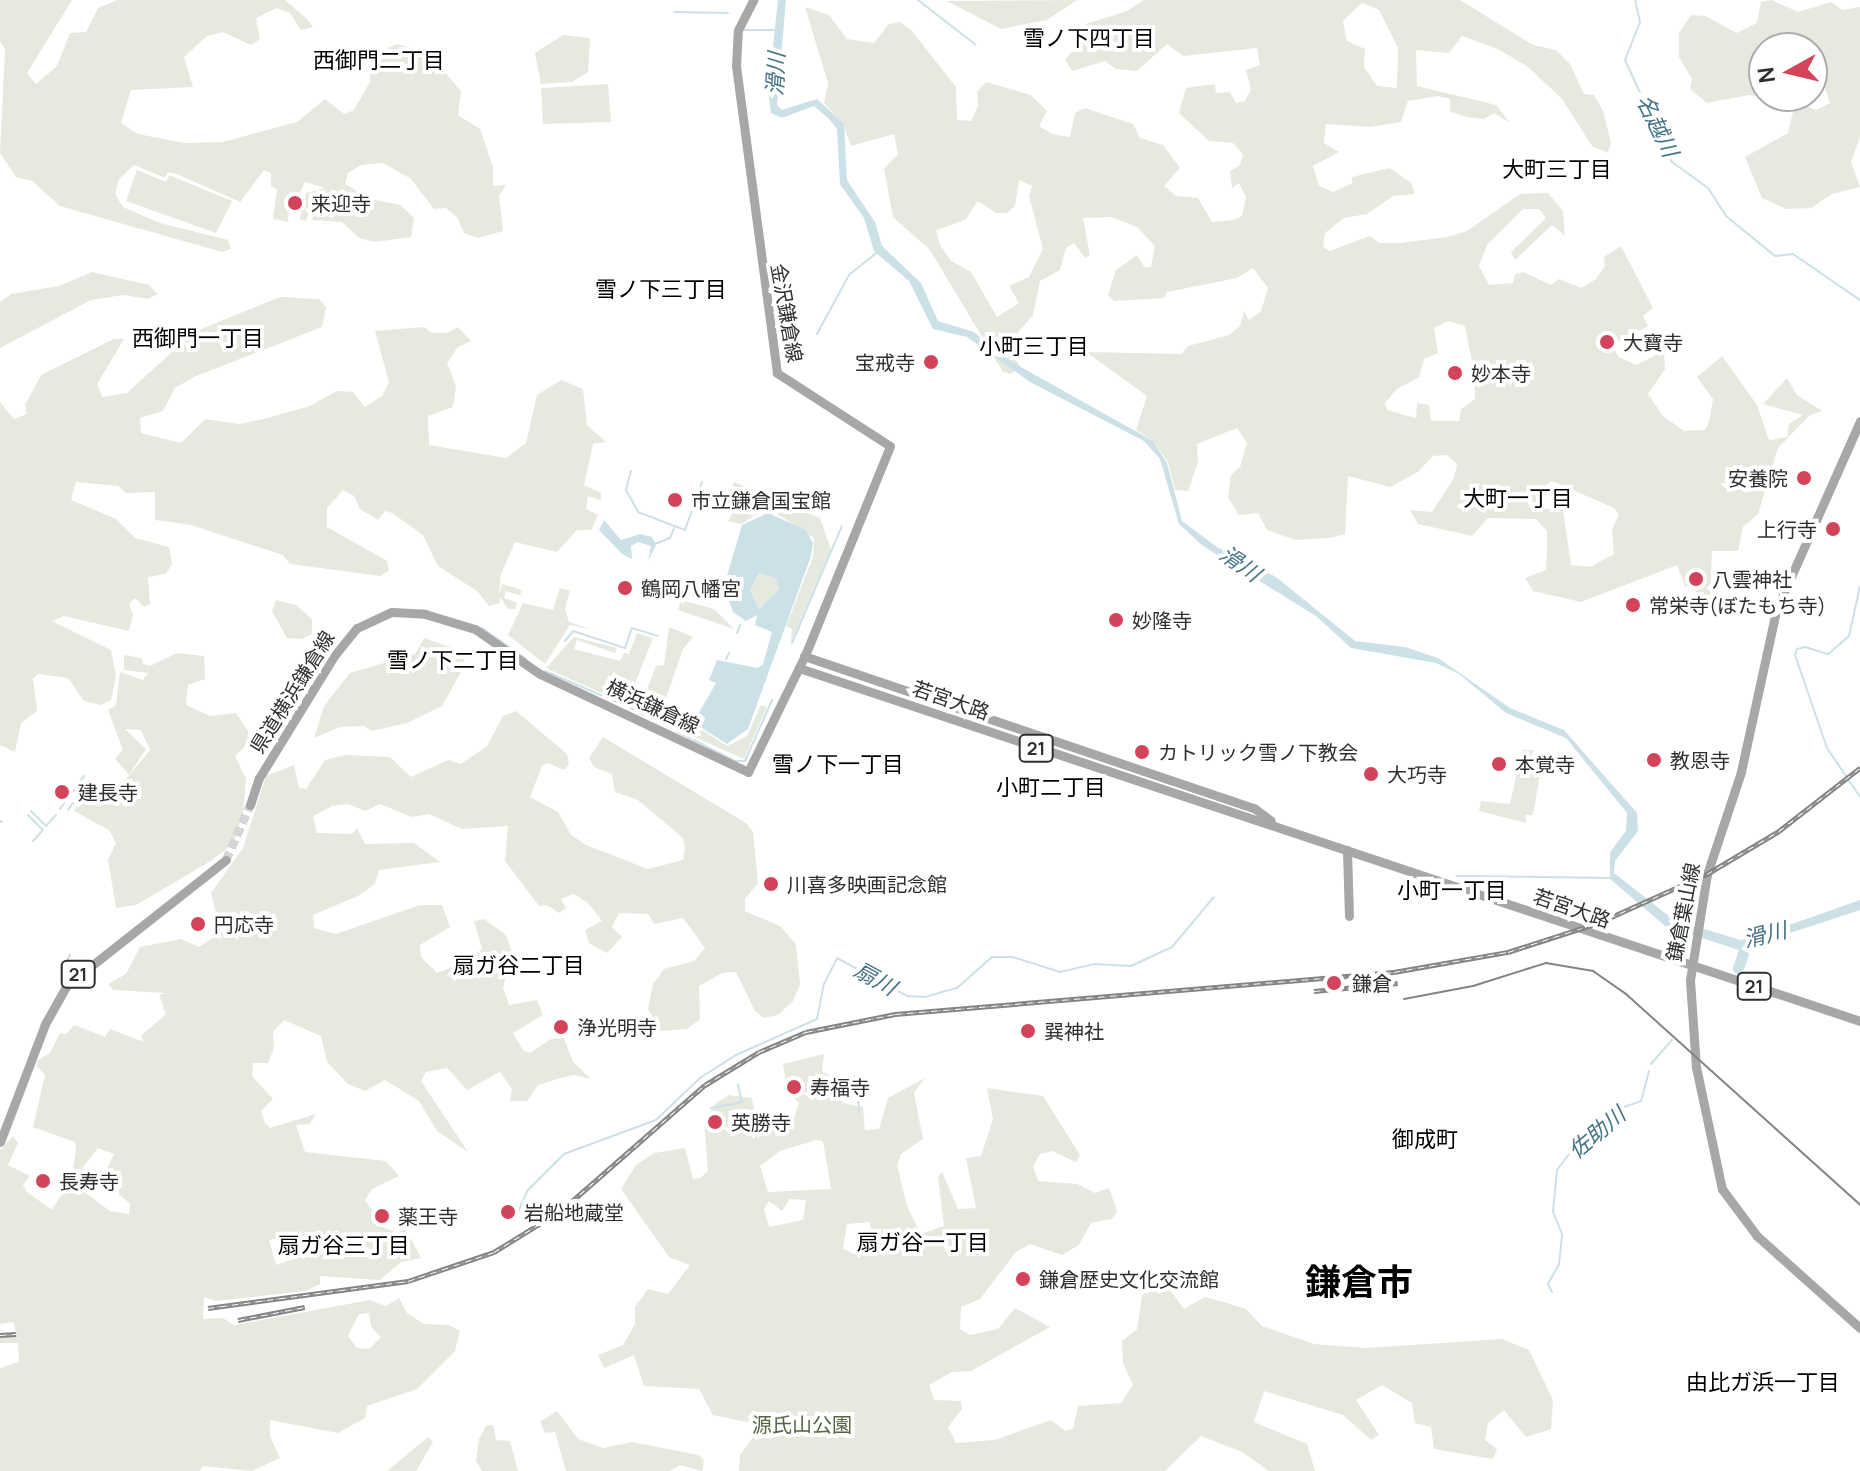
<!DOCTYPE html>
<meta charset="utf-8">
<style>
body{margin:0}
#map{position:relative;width:1860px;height:1471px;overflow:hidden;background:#fff;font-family:Manrope,"Noto Sans JP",sans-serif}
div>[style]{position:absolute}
.green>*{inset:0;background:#e6eade}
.water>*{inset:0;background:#cce0e8}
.stream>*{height:2px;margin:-1px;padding:0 1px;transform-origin:1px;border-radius:1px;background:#cce0e8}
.river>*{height:11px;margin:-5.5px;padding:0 5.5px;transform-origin:5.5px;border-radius:5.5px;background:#cce0e8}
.major-tunnel>*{height:9px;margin-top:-4.5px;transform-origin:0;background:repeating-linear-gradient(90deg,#d5d5d5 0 9px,transparent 0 13.5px)}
.major>*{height:9px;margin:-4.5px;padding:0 4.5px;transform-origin:4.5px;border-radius:4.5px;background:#a7a7a7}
.tram>*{height:2px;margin:-1px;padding:0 1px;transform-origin:1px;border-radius:1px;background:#848484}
.rail>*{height:5px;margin-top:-2.5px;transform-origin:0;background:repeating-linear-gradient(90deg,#fff 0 6px,#848484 0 12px);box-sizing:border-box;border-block:2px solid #848484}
.dots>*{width:22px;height:22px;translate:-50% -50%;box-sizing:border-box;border:4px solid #fff;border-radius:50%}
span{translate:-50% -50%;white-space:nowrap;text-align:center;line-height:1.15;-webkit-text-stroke:8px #fff;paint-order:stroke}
.shield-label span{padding:2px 6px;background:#fff;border:2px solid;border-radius:6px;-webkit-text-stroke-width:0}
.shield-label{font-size:18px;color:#2f2f2f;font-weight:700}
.poi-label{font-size:20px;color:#2f2f2f}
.left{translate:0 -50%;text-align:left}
.right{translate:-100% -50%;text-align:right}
.street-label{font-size:20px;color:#2f2f2f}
.park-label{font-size:20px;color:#556641}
.neighbourhood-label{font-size:22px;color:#000}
.water-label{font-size:22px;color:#457488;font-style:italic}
.town-label{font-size:36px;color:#000;font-weight:700}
.north{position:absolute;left:1748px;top:32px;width:80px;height:80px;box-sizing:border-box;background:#fff;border:2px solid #acacac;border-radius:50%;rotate:262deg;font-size:22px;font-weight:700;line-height:32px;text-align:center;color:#2f2f2f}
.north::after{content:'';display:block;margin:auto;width:28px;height:36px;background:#d3445a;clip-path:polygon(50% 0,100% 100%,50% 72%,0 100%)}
</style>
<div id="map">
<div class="green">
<i style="clip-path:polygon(0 0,72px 0,27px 73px,36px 84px,57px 66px,70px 33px,86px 32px,98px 8px,117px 0,285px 0,306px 18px,313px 27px,301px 30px,290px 13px,277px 8px,256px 18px,260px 39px,251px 45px,223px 32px,207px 36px,184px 57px,193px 87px,131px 90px,121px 123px,138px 134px,184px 143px,223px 142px,297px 122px,325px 99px,344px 114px,354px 110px,370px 82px,370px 68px,384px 58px,385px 49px,398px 44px,430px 55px,461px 91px,458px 115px,480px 129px,493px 167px,493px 186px,506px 185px,499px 196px,503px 231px,478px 238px,464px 233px,457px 217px,446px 208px,434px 209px,411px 179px,383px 163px,361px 165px,348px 173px,345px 184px,371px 199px,400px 205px,414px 218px,411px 237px,375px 242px,359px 238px,342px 222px,311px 220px,317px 210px,341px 211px,323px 206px,310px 210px,306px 221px,300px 219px,306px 193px,325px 188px,305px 182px,300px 193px,287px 197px,288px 222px,273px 219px,277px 189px,271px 186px,271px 173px,264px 170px,240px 202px,179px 175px,168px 172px,165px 178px,134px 165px,119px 179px,115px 194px,123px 207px,160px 223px,228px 240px,231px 249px,222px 252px,60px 206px,32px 181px,16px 177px,0 153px,5px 49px,0 41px)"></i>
<i style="clip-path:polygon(1077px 0,1047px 20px,1001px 29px,947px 1px)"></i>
<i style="clip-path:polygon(evenodd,1144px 0,1460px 0,1533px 45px,1556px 50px,1570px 64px,1584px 94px,1594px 95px,1603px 111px,1611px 143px,1608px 153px,1592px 146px,1562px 99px,1528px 67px,1498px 49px,1462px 36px,1449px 53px,1416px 50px,1417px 86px,1496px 105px,1510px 123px,1494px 113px,1484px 119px,1466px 117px,1450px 111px,1450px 99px,1438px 96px,1408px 101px,1401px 122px,1370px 127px,1326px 124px,1324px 143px,1339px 152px,1313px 166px,1319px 186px,1333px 192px,1352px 183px,1352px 177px,1390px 168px,1411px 183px,1415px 194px,1393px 196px,1367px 214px,1344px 218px,1325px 233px,1323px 247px,1330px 251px,1370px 236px,1379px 243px,1400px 243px,1447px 237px,1467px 231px,1520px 194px,1548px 193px,1563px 211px,1565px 236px,1552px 225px,1515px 260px,1511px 252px,1546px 218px,1539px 209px,1523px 209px,1487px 245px,1479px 266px,1489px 285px,1513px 283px,1515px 274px,1523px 272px,1551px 285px,1559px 279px,1581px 288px,1596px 279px,1605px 266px,1604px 257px,1621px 246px,1653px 308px,1643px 316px,1648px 326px,1612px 345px,1619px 357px,1636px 365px,1664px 351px,1665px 369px,1648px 394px,1663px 416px,1684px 431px,1705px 430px,1709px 422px,1713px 399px,1697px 377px,1722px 356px,1757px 405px,1769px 440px,1787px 437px,1789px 424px,1803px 415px,1763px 404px,1787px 378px,1797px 395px,1822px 411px,1810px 415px,1778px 448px,1758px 514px,1743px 527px,1738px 551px,1712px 551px,1710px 598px,1685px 586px,1677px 565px,1581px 602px,1533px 591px,1525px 578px,1546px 570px,1547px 550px,1547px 531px,1536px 519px,1488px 518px,1472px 536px,1418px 524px,1410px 510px,1432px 512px,1454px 478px,1457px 464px,1447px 455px,1433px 456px,1418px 472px,1390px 487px,1348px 476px,1345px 534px,1330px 538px,1296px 540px,1267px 530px,1258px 513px,1239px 515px,1228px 497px,1231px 475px,1240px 467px,1247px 443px,1237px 428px,1197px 444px,1198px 462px,1188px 491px,1175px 490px,1168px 462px,1153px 441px,1136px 430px,1147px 396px,1086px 352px,1182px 354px,1188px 346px,1229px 335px,1240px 326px,1244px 311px,1249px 320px,1261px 311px,1268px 288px,1253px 268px,1237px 278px,1167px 292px,1164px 298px,1114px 301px,1108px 295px,1116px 270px,1137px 255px,1144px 267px,1151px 267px,1155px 246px,1137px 227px,1111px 217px,1083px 218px,1090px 255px,1085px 258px,1074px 243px,1066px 248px,1060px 270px,1040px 281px,1033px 315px,1006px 346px,1020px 366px,1011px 374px,1003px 372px,930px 250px,893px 217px,884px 169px,898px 154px,894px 134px,851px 146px,843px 124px,824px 103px,828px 83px,805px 7px,829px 15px,847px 39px,874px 43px,889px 24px,900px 22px,911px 30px,956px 87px,957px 120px,971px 121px,978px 106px,977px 92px,986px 82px,1031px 95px,1047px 111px,1039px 126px,1052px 134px,1070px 137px,1075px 113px,1085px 108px,1133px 124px,1140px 138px,1163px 145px,1180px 168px,1164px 186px,1176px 196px,1198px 198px,1212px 222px,1234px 220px,1242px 216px,1246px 197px,1239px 183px,1232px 188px,1230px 171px,1240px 165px,1243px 154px,1233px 143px,1209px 141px,1179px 113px,1186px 88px,1215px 84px,1216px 93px,1230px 92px,1236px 103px,1245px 101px,1251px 90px,1246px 70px,1260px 65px,1257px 48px,1183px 56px,1167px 44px,1137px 71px,1116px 69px,1105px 61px,1072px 71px,1065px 60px,1085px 35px,1086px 24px,1127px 11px,1144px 0,1362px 3px,1379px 10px,1398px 48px,1397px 88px,1377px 86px,1364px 67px,1365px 49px,1347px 41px,1343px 21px,1362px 3px,1144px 0,1019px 180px,1032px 186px,1029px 196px,1043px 249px,1029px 277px,1009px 286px,1019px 303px,997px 317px,971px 272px,951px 261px,940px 245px,936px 230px,965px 220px,978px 201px,996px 213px,1007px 213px,1015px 206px,1019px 180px,1144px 0,1448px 321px,1465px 326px,1474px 372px,1475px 399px,1461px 409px,1459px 421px,1431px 421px,1429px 405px,1417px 403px,1416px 418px,1387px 410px,1385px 403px,1397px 389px,1419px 377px,1424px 359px,1438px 353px,1434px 328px,1448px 321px,1144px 0,1552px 481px,1614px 508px,1619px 514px,1612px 530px,1614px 554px,1590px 567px,1571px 565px,1563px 510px,1538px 508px,1542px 488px,1552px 481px)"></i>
<i style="clip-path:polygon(1772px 0,1798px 12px,1831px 2px,1842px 10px,1860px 7px,1860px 137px,1851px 162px,1860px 187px,1832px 194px,1811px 208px,1786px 209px,1762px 198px,1745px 157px,1788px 133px,1794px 107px,1802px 104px,1816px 110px,1830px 103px,1823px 82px,1812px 74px,1812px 48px,1764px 48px,1764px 96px,1769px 98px,1749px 95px,1707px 103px,1690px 89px,1692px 79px,1679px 57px,1679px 33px,1691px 15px,1705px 16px,1737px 33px,1757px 23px,1761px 2px)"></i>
<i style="clip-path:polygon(563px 35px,590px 38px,588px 72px,572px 82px,541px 84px,535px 53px)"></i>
<i style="clip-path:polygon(608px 84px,611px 122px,543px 124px,541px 88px)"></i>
<i style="clip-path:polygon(137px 170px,166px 182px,169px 175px,232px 201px,216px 233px,126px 201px)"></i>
<i style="clip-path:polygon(92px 272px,149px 285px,158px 294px,148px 299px,123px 295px,91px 300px,0 348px,0 302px,11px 294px,59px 286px)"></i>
<i style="clip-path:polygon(280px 297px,319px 299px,326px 307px,322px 327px,196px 376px,175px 388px,163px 411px,140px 418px,141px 433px,181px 443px,205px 419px,240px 424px,263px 419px,310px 406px,337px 391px,353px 392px,365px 407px,382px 396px,389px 382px,375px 331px,424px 327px,432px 333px,447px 333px,458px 327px,471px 341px,458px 347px,447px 363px,456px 386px,453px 407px,428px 416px,429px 445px,506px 458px,526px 443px,537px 395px,561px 380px,583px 389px,587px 425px,606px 442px,593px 444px,584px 485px,601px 493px,601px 500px,588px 496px,586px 509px,598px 515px,591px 530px,577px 530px,557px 552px,515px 542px,501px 574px,499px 595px,502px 584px,522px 590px,520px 595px,506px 591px,504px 598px,517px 603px,515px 609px,508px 609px,500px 597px,500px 603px,489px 606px,477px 591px,438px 566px,423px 535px,392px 513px,385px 511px,378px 520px,360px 509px,354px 496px,343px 490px,327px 508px,327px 527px,387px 561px,389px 570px,381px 576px,290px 564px,283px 555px,191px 525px,155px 520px,155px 492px,126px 493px,118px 486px,76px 482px,71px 500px,116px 519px,135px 538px,169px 547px,172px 564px,166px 574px,148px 577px,150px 604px,144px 607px,135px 598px,129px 604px,133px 615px,129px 631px,64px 616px,52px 621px,111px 650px,116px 676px,111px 700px,100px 705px,84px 701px,68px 678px,38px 674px,33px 679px,37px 711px,21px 723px,15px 752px,0 745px,0 402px,14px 419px,27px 414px,25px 405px,41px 375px,114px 339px,124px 339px,97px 384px,102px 397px,127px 393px,194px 332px)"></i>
<i style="clip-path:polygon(734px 482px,820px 518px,831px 550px,791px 642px,792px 629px,786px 626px,813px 557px,814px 538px,777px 514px,758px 513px,741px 524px,728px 521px,742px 498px,732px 488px)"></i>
<i style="clip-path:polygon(759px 573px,775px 578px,779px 589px,759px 609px,750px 590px)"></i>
<i style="clip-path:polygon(560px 588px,570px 591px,565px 609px,569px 622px,593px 630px,570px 625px,545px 664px,508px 635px,523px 603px,553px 610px)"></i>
<i style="clip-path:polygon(276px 600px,296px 605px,312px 619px,312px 634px,302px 639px,287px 638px,272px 611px)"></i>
<i style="clip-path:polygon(681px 600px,714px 609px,734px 629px,678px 610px)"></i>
<i style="clip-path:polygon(669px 627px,693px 637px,683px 649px,666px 698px,675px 718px,671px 726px,639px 711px,656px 666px,664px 665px)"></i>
<i style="clip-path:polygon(637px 633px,653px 638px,632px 691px,634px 708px,546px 668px,574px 637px,617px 648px,615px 653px,577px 640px,574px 649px,620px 661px,624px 653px,629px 654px)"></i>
<i style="clip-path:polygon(424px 638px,456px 649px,466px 663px,442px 706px,407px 723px,372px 731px,364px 726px,340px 727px,314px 738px,324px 706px,350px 673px,415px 654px)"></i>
<i style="clip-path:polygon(177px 653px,204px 656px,205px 679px,188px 685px,186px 705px,210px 716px,236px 713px,248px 731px,247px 745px,235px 756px,246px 779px,243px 814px,233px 844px,209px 862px,136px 905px,116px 908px,108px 860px,116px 843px,109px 830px,74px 811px,92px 780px,102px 788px,117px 785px,128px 777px,150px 750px,141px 730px,125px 729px,146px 749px,129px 775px,115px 759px,123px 750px,108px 710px,116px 705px,120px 672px,143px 680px,148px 673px,124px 670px,124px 655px,142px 658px,143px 664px,150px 666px)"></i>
<i style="clip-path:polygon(761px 705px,767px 707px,744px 759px,676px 729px,678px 723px,695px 725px,727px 746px,747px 736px)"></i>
<i style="clip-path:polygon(evenodd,516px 711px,567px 754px,569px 764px,564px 770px,548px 763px,542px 766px,530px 797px,558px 812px,571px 835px,586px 845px,648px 869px,683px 860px,685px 849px,683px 838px,638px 800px,615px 792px,612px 774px,594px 767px,589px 758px,603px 737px,746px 823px,753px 832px,758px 883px,745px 899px,745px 911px,780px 926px,796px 944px,800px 984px,793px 1001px,778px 1015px,764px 1018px,755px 1011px,736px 972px,722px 973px,699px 986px,700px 1019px,687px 1029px,660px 1031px,648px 1009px,653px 984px,664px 969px,694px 961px,705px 948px,683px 918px,654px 924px,648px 914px,619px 913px,612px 927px,622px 937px,607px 953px,589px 943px,585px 930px,602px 921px,588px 903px,574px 894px,561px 899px,566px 908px,559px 913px,547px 905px,539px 906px,505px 861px,508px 826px,462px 829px,429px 814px,412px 817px,380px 804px,365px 811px,348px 804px,332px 806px,313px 816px,317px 833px,352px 834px,357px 828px,365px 844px,414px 843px,440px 862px,379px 870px,375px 884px,358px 896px,313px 915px,314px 928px,336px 934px,420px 905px,442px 905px,450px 927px,420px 945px,421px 957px,437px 973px,467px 961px,482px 949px,474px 921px,484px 919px,506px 935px,512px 953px,522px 962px,506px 977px,503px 988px,509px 1005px,537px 1000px,543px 1015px,513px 1033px,523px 1050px,530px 1053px,551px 1039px,564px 1038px,573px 1062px,591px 1079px,574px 1075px,557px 1079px,538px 1085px,527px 1101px,510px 1101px,512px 1089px,500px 1072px,467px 1090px,447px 1068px,426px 1072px,421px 1081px,468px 1152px,437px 1131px,419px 1101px,385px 1080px,365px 1091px,348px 1084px,327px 1062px,321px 1036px,284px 1020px,273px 1032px,274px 1048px,268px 1063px,253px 1063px,252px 1076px,273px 1099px,261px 1111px,265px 1123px,270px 1128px,316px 1114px,310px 1124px,296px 1125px,305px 1152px,386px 1161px,399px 1176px,372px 1189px,365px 1200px,385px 1228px,398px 1233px,405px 1228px,421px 1258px,401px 1262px,380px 1280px,320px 1276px,320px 1284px,306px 1291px,216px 1301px,204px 1297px,203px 1319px,223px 1318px,234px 1325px,370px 1300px,386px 1306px,399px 1298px,407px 1313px,424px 1324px,449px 1325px,460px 1331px,455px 1351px,417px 1389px,367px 1406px,365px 1418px,338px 1433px,270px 1420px,270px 1436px,280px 1458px,252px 1471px,203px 1466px,200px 1471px,0 1471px,0 1368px,19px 1362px,18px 1343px,0 1343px,0 1337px,16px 1335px,14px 1322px,0 1324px,0 1150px,13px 1136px,18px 1143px,8px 1165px,30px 1176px,23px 1185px,27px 1192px,52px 1210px,72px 1177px,76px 1150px,75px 1142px,33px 1127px,45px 1075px,36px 1065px,38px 1060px,50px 1053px,60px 1033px,66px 1034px,74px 1025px,105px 1037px,110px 1029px,144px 1042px,141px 1036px,166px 1014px,159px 995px,166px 993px,113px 990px,108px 984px,126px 974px,140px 947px,181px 939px,199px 947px,221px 933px,211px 893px,243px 848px,266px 776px,294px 765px,299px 788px,306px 789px,325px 760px,346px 755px,390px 757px,411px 777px,448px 760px,461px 764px,487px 746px,503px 716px,516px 711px,98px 1148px,114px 1154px,106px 1171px,120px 1172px,119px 1194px,130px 1204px,129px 1214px,110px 1211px,83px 1191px,92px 1179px,82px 1168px,98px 1148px,516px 711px,295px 1234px,305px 1255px,276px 1265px,269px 1240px,295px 1234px,516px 711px,369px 1313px,371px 1327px,381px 1337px,369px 1349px,357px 1348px,348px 1336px,359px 1314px,369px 1313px)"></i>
<i style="clip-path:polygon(1522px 750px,1533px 750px,1530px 766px,1541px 768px,1533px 815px,1526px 815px,1526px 823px,1479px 811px,1481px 801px,1510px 804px)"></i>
<i style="clip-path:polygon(evenodd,824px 1054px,822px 1071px,832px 1077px,843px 1103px,863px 1107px,865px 1130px,879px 1129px,888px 1098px,925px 1078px,914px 1093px,923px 1139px,901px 1154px,897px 1165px,907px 1206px,921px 1234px,944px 1226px,938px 1176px,942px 1172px,958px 1209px,976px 1208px,966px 1158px,981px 1156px,993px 1119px,987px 1088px,1043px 1096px,1080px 1155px,1076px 1162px,1052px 1151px,1040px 1154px,1033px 1166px,1038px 1181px,1077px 1184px,1095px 1193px,1109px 1188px,1117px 1211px,1112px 1219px,1091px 1223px,1079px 1245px,1062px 1255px,1030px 1244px,1016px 1252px,980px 1299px,961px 1307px,960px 1329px,970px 1335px,998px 1329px,1015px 1308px,1050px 1327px,971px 1371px,952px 1372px,929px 1385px,934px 1400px,961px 1401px,962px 1409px,948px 1427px,956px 1443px,995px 1440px,1051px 1420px,1065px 1431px,1073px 1429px,1078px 1406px,1121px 1403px,1133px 1385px,1123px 1363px,1122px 1341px,1137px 1329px,1142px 1296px,1155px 1282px,1166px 1285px,1184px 1309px,1205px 1297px,1227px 1303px,1246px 1309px,1262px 1326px,1314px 1344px,1365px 1348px,1502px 1339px,1529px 1350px,1553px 1400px,1551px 1429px,1526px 1437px,1504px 1410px,1488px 1423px,1485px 1440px,1497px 1449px,1493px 1459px,1434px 1449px,1431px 1427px,1415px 1423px,1412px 1403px,1382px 1385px,1356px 1400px,1379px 1435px,1371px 1440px,1343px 1415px,1264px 1391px,1254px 1422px,1307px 1444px,1315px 1471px,1269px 1471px,1242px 1452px,1201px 1436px,1165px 1471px,739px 1471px,740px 1455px,756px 1433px,751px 1423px,713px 1415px,699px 1389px,644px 1386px,634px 1355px,604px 1368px,598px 1355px,623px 1345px,635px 1324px,635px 1307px,648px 1289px,668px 1294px,690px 1265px,669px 1257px,621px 1189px,636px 1165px,654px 1153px,685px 1148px,693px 1179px,700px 1178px,708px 1171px,704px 1121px,716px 1103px,729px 1095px,752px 1098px,756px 1124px,792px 1124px,799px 1103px,787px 1090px,783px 1064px,824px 1054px,816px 1140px,823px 1141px,831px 1189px,768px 1192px,760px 1166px,780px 1151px,816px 1140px,824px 1054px,790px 1199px,806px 1200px,803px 1220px,769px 1227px,764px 1209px,769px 1201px,782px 1211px,790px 1199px,824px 1054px,870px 1222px,873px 1252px,859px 1256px,843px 1249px,847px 1224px,870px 1222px)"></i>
<i style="clip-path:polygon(557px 1411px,578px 1439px,603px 1448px,632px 1442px,699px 1455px,704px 1461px,702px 1471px,680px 1465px,670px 1471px,566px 1471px,555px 1432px,545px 1433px,540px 1422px)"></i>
<i style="clip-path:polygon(493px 1425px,496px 1440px,510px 1441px,518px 1471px,482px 1471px,476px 1461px,479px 1439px,486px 1426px)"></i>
<i style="clip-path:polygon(428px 1437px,433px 1442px,416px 1471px,387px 1471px)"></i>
</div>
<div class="water">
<i style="clip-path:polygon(778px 0,786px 0,777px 105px,782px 110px,817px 99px,844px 124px,847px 180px,875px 222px,882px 246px,921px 283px,938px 321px,974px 332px,1005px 358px,1153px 441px,1167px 463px,1182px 521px,1217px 547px,1276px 577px,1355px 641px,1405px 647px,1438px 658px,1510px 708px,1564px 730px,1637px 813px,1638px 831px,1615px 861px,1614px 873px,1674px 920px,1744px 941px,1860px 900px,1860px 910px,1739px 950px,1665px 926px,1610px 879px,1610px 852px,1626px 831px,1627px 813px,1566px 738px,1506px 713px,1459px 674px,1436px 663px,1351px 648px,1316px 616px,1203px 546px,1179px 524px,1160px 459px,1144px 441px,1030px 382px,967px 337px,933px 329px,909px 281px,874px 251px,864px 218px,840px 184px,837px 129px,829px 119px,814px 106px,782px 118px,771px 113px,768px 91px)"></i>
<i style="clip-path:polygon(evenodd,768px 513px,806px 530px,813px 543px,811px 556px,748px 729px,727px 744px,702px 728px,697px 716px,716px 683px,709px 680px,717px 660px,758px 668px,763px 664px,772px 632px,755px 625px,757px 615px,746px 621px,733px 612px,724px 586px,742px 525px,768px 513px,759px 573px,775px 578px,779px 589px,759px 609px,750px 590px,759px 573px)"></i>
<i style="clip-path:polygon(604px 520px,621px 540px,640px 534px,652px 537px,656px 545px,648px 561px,651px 546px,638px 542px,631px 546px,632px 559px,622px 554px,599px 530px)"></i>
</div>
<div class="stream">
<i style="left:918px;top:0;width:73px;rotate:37.8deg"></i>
<i style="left:1635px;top:0;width:23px;rotate:77deg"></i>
<i style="left:1640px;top:22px;width:41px;rotate:111.5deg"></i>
<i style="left:1625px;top:60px;width:112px;rotate:65.3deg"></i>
<i style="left:1672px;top:162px;width:44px;rotate:35.8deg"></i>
<i style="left:1708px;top:188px;width:33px;rotate:57deg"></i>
<i style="left:1726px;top:216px;width:63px;rotate:39.2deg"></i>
<i style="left:1775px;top:256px;width:18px;rotate:-6deg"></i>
<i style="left:1793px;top:254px;width:81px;rotate:34.5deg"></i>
<i style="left:675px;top:12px;width:53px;rotate:1.1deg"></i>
<i style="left:744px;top:30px;width:30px"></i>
<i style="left:817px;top:334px;width:67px;rotate:-61.5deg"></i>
<i style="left:849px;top:275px;width:35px;rotate:-39deg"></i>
<i style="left:631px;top:471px;width:20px;rotate:105deg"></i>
<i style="left:626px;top:490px;width:25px;rotate:61deg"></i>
<i style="left:638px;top:512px;width:50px;rotate:21deg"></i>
<i style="left:685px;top:530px;width:51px;rotate:-70.5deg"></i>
<i style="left:655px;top:544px;width:16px;rotate:-22deg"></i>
<i style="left:670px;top:538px;width:11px;rotate:-68deg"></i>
<i style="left:1860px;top:586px;width:51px;rotate:102.4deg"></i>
<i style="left:1849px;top:636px;width:28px;rotate:139deg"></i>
<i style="left:1828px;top:654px;width:24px;rotate:-163deg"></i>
<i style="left:1805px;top:647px;width:8px;rotate:166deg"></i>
<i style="left:1797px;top:649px;width:6px;rotate:108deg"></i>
<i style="left:1795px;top:655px;width:98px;rotate:71deg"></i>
<i style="left:1827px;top:748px;width:59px;rotate:56deg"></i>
<i style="left:482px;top:628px;width:54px;rotate:35.2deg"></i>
<i style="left:737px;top:633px;width:9px;rotate:-69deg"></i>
<i style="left:565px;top:641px;width:13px;rotate:-51deg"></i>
<i style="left:573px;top:631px;width:55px;rotate:18.1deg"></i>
<i style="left:625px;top:648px;width:21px;rotate:-71deg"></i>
<i style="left:632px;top:628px;width:27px;rotate:17deg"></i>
<i style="left:792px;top:643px;width:127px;rotate:-66.9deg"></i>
<i style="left:726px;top:659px;width:7px;rotate:-63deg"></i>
<i style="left:545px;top:671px;width:96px;rotate:23.4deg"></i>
<i style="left:638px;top:712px;width:37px;rotate:26deg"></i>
<i style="left:676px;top:731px;width:66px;rotate:27deg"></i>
<i style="left:735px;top:761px;width:10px"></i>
<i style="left:745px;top:761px;width:67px;rotate:-66.1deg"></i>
<i style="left:60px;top:809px;width:41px;rotate:-54deg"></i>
<i style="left:68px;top:810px;width:16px;rotate:-55deg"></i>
<i style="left:31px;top:811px;width:21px;rotate:45deg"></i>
<i style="left:46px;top:826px;width:15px;rotate:-48deg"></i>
<i style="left:28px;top:815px;width:21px;rotate:45deg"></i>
<i style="left:43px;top:830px;width:15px;rotate:132deg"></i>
<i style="left:0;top:821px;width:2px;rotate:27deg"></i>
<i style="left:1457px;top:876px;width:155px;rotate:0.7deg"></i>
<i style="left:63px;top:968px;width:15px;rotate:-62deg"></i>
<i style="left:1651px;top:1064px;width:32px;rotate:-49deg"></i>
<i style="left:855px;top:1076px;width:35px;rotate:83deg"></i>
<i style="left:711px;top:1108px;width:32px;rotate:-11deg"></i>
<i style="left:742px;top:1102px;width:18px;rotate:-103deg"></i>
<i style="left:514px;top:1221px;width:34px;rotate:-66deg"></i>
<i style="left:528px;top:1190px;width:51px;rotate:-45deg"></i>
<i style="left:564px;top:1154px;width:98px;rotate:-20.3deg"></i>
<i style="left:656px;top:1120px;width:61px;rotate:-43.7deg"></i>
<i style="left:700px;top:1078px;width:43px;rotate:-32.6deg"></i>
<i style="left:736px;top:1055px;width:89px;rotate:-24deg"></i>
<i style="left:817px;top:1019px;width:36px;rotate:-79deg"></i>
<i style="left:824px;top:984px;width:29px;rotate:-63deg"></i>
<i style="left:837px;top:958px;width:80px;rotate:28.5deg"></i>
<i style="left:907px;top:996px;width:18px;rotate:3deg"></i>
<i style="left:925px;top:997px;width:33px;rotate:-16deg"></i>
<i style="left:957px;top:988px;width:47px;rotate:-41.5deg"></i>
<i style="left:992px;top:957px;width:21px"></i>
<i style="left:1013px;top:957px;width:49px;rotate:17.7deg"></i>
<i style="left:1060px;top:972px;width:35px;rotate:-13deg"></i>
<i style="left:1094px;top:964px;width:37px;rotate:3deg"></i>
<i style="left:1131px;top:966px;width:45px;rotate:-24.9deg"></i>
<i style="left:1172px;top:947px;width:65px;rotate:-50deg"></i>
<i style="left:1552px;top:1292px;width:9px;rotate:-117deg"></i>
<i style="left:1548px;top:1284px;width:23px;rotate:-61deg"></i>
<i style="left:1559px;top:1264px;width:30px;rotate:-84deg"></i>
<i style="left:1562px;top:1234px;width:24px;rotate:-112deg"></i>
<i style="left:1553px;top:1212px;width:42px;rotate:-84.6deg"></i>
<i style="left:1557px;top:1170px;width:31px;rotate:-53deg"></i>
<i style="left:1576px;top:1145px;width:38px;rotate:-30deg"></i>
<i style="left:1609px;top:1126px;width:24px;rotate:-52deg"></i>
<i style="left:1624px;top:1107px;width:18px;rotate:-19deg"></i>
<i style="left:1641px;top:1101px;width:31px;rotate:-75deg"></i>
</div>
<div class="river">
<i style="left:1738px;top:968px;width:28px;rotate:-71deg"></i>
</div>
<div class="major-tunnel">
<i style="left:226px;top:860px;width:60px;rotate:-66.4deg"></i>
</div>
<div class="major">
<i style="left:1860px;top:421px;width:208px;rotate:113.9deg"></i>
<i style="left:1776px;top:611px;width:165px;rotate:102.3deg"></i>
<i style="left:1741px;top:772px;width:108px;rotate:108.4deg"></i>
<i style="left:1707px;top:874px;width:107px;rotate:99.1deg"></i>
<i style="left:1690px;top:980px;width:87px;rotate:86.1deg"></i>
<i style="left:1696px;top:1067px;width:125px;rotate:78deg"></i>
<i style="left:1722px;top:1189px;width:59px;rotate:53.3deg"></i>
<i style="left:1757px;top:1236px;width:138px;rotate:41.8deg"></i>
<i style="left:804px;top:656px;width:475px;rotate:18.7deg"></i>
<i style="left:1254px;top:808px;width:21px;rotate:37deg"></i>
<i style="left:799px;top:668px;width:1118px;rotate:18.4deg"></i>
<i style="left:250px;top:805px;width:28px;rotate:-72deg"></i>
<i style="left:259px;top:778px;width:143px;rotate:-58.4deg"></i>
<i style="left:334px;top:656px;width:36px;rotate:-51deg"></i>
<i style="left:357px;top:628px;width:38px;rotate:-25deg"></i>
<i style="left:392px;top:612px;width:33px;rotate:3deg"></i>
<i style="left:425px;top:614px;width:52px;rotate:16.7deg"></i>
<i style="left:475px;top:629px;width:79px;rotate:34.7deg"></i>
<i style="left:540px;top:674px;width:230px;rotate:25.2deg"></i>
<i style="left:748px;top:772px;width:132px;rotate:-64deg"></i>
<i style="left:806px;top:653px;width:223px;rotate:-67.9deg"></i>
<i style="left:890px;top:446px;width:135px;rotate:-147.1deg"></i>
<i style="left:777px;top:373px;width:310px;rotate:-97.6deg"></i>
<i style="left:736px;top:66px;width:36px;rotate:-87deg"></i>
<i style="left:738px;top:30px;width:34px;rotate:-63deg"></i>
<i style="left:1347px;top:850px;width:66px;rotate:88.3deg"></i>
<i style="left:0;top:1142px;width:126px;rotate:-69.1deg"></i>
<i style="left:45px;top:1024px;width:45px;rotate:-60.6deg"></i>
<i style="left:67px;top:985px;width:202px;rotate:-38.2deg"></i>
</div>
<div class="tram">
<i style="left:1404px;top:999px;width:70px;rotate:-10.7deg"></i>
<i style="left:1473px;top:986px;width:77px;rotate:-17.5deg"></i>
<i style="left:1546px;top:963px;width:48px;rotate:9.7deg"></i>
<i style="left:1593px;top:971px;width:40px;rotate:34.9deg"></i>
<i style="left:1626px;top:994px;width:315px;rotate:42deg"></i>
</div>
<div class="rail">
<i style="left:1314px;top:991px;width:84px;rotate:-5.4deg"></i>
<i style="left:208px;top:1308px;width:202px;rotate:-7.7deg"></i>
<i style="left:408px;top:1281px;width:91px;rotate:-18.6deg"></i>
<i style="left:494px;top:1252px;width:80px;rotate:-31.7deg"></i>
<i style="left:562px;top:1210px;width:190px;rotate:-41.2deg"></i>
<i style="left:705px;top:1085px;width:63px;rotate:-31.4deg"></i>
<i style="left:759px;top:1052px;width:51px;rotate:-23.1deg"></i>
<i style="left:806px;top:1032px;width:91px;rotate:-11.4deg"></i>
<i style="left:895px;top:1014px;width:501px;rotate:-4.81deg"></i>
<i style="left:1394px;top:972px;width:116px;rotate:-10deg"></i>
<i style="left:1508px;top:952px;width:95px;rotate:-17.9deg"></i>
<i style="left:1598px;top:923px;width:120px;rotate:-24.2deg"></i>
<i style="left:1707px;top:874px;width:84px;rotate:-30.8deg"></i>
<i style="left:1779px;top:831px;width:103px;rotate:-37.9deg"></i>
<i style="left:238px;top:1320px;width:68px;rotate:-11deg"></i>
<i style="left:0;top:1335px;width:16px;rotate:-4deg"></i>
</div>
<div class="dots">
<i style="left:295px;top:203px;background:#d3445a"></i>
<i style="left:1607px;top:342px;background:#d3445a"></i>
<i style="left:931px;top:362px;background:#d3445a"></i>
<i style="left:1455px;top:373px;background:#d3445a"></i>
<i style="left:1804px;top:478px;background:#d3445a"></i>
<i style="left:675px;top:500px;background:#d3445a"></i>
<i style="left:1833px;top:529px;background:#d3445a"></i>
<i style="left:1696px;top:579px;background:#d3445a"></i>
<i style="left:625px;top:588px;background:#d3445a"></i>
<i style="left:1633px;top:605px;background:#d3445a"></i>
<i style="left:1116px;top:620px;background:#d3445a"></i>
<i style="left:1142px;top:752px;background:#d3445a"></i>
<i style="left:1654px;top:760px;background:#d3445a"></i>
<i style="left:1499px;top:764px;background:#d3445a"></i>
<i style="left:1371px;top:774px;background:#d3445a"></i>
<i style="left:62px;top:792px;background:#d3445a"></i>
<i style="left:771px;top:884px;background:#d3445a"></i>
<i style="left:198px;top:924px;background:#d3445a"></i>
<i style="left:1334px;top:983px;background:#d3445a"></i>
<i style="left:561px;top:1027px;background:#d3445a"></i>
<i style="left:1028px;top:1031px;background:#d3445a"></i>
<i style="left:794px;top:1087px;background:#d3445a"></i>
<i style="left:715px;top:1122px;background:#d3445a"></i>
<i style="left:43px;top:1181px;background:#d3445a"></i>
<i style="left:508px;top:1212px;background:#d3445a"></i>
<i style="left:382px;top:1216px;background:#d3445a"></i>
<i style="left:1023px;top:1279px;background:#d3445a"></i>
</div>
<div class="shield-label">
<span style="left:1036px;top:748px">21</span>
<span style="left:78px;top:974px">21</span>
<span style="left:1754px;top:986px">21</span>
</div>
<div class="poi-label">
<span class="left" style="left:311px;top:203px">来迎寺</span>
<span class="left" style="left:1623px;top:342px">大寶寺</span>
<span class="right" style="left:915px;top:362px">宝戒寺</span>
<span class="left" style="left:1471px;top:373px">妙本寺</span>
<span class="right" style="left:1788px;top:478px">安養院</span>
<span class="left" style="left:691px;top:500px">市立鎌倉国宝館</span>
<span class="right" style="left:1817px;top:529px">上行寺</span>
<span class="left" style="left:1712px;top:579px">八雲神社</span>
<span class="left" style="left:641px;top:588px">鶴岡八幡宮</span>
<span class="left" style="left:1649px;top:605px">常栄寺(ぼたもち寺)</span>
<span class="left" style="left:1132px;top:620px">妙隆寺</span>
<span class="left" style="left:1158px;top:752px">カトリック雪ノ下教会</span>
<span class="left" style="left:1670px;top:760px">教恩寺</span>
<span class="left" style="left:1515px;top:764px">本覚寺</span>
<span class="left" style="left:1387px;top:774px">大巧寺</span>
<span class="left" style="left:78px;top:792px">建長寺</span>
<span class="left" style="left:787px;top:884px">川喜多映画記念館</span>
<span class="left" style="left:214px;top:924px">円応寺</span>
<span class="left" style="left:1352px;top:983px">鎌倉</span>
<span class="left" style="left:577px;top:1027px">浄光明寺</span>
<span class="left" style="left:1044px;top:1031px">巽神社</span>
<span class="left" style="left:810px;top:1087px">寿福寺</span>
<span class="left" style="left:731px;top:1122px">英勝寺</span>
<span class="left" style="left:59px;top:1181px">長寿寺</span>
<span class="left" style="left:524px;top:1212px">岩船地蔵堂</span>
<span class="left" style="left:398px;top:1216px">薬王寺</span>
<span class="left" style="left:1039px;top:1279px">鎌倉歴史文化交流館</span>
</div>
<div class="street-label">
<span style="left:787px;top:313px;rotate:80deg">金沢鎌倉線</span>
<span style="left:292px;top:692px;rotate:-58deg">県道横浜鎌倉線</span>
<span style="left:951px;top:700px;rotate:19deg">若宮大路</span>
<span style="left:653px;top:706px;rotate:25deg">横浜鎌倉線</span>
<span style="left:1572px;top:908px;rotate:19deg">若宮大路</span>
<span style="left:1683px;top:912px;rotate:-79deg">鎌倉葉山線</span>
</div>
<div class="park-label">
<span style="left:802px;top:1424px">源氏山公園</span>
</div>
<div class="neighbourhood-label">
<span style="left:1089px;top:39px">雪ノ下四丁目</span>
<span style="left:379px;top:61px">西御門二丁目</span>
<span style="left:1557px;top:170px">大町三丁目</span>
<span style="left:661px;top:290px">雪ノ下三丁目</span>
<span style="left:198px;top:339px">西御門一丁目</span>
<span style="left:1034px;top:347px">小町三丁目</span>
<span style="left:1518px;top:499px">大町一丁目</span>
<span style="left:453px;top:661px">雪ノ下二丁目</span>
<span style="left:838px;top:765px">雪ノ下一丁目</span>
<span style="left:1051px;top:788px">小町二丁目</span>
<span style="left:1452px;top:891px">小町一丁目</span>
<span style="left:519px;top:966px">扇ガ谷二丁目</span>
<span style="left:1425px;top:1140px">御成町</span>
<span style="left:923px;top:1243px">扇ガ谷一丁目</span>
<span style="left:344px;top:1246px">扇ガ谷三丁目</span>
<span style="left:1763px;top:1383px">由比ガ浜一丁目</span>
</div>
<div class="water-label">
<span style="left:776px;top:74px;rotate:-87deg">滑川</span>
<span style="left:1657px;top:126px;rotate:64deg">名越川</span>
<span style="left:1240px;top:564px;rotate:35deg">滑川</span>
<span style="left:1765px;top:935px;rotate:-14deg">滑川</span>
<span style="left:875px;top:979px;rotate:29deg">扇川</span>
<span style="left:1597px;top:1133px;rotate:-40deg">佐助川</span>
</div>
<div class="town-label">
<span style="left:1359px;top:1282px">鎌倉市</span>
</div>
<div class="north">N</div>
</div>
